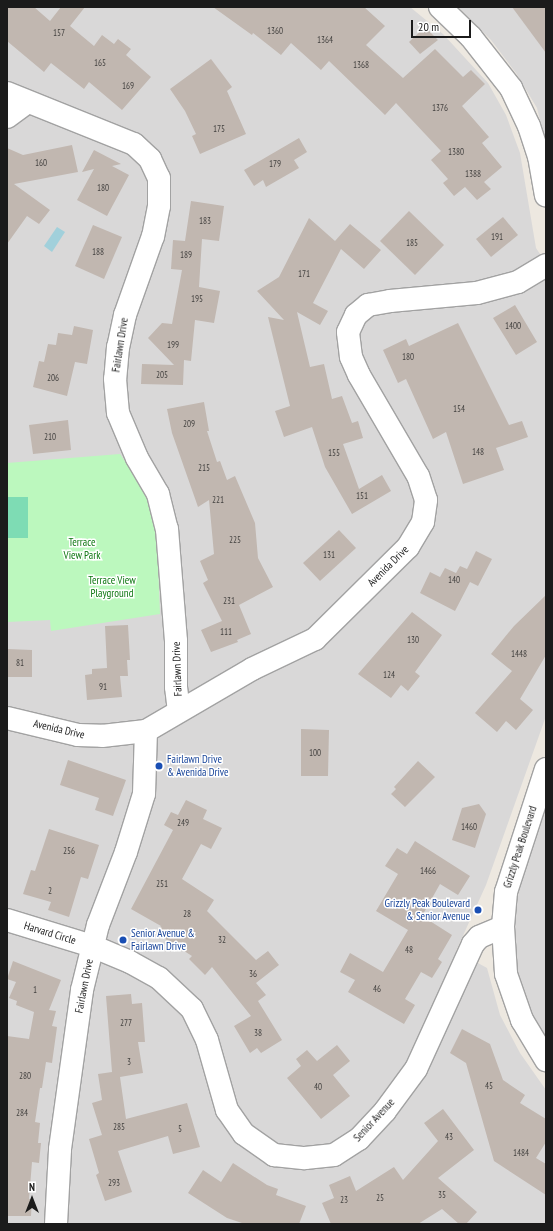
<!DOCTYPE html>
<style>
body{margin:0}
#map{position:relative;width:553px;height:1231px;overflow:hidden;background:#ede8e0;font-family:"PT Sans Narrow",sans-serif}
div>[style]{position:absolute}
.residential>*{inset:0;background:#d9d8d8}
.park>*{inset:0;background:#bcf8be}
.pitch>*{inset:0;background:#7edcb4}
.water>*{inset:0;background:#a1d0db}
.building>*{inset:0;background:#c1b7b0}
.roads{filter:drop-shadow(1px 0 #a2a2a2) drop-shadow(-1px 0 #a2a2a2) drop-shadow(0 1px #a2a2a2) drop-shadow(0 -1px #a2a2a2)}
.minor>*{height:22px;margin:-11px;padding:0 11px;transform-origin:11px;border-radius:11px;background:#fff}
.dots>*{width:11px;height:11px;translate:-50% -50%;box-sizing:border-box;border:2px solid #fff;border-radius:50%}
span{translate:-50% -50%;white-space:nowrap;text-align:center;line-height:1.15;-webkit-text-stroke:3px #fff;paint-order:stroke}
.number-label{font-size:9px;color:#444240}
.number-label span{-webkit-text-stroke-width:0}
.street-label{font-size:11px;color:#1b1b1b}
.park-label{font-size:11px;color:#0c7610}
.transit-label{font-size:11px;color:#164399}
.left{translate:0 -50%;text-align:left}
.right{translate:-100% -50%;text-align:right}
.frame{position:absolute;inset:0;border:8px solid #1b1b1b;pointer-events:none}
.north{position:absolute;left:12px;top:1179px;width:40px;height:40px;-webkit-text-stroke:3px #fff;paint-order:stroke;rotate:0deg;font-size:11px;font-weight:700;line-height:16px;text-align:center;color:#1b1b1b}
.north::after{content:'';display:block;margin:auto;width:14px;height:18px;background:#1b1b1b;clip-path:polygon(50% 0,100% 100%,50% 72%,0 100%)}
.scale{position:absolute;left:411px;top:20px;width:60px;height:18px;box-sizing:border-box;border:2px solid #1b1b1b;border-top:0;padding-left:5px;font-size:12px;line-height:14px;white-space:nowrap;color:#1b1b1b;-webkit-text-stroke:3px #fff;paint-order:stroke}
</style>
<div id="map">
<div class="residential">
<i style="clip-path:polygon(7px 7px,410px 7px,443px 34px,488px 83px,506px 115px,520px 153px,536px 248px,546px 263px,546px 716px,486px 885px,456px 951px,487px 968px,500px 1015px,520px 1053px,546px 1090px,546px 1224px,7px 1224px)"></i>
<i style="clip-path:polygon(458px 7px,546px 7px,546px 144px,537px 108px,516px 73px,491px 40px)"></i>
<i style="clip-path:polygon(546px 807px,546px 1045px,529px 1017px,516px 968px,514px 925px,519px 889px)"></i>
</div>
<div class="park">
<i style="clip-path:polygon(120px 454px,149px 496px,157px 539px,160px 614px,51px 631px,50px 620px,7px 622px,7px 463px)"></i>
</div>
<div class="pitch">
<i style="clip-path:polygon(7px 497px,28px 497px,28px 538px,7px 538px)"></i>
</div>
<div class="water">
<i style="clip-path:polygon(57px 227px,65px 232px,52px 252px,44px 246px)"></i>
</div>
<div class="building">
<i style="clip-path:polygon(7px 7px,34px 7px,50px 21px,61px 7px,85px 7px,70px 26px,94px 46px,102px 35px,114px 44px,118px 39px,131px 49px,126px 55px,151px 77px,122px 110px,89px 82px,84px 89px,51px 63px,44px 72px,7px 41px)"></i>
<i style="clip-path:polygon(213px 7px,364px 7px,385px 26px,366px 45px,403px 78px,435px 49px,463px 77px,471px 70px,485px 84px,462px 106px,489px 137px,482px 143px,502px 167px,484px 182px,491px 189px,477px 200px,465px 187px,454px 196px,443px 183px,448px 179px,431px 160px,441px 151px,396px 103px,385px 115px,329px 61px,321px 70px,291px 43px,281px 55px,253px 33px,252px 35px)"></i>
<i style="clip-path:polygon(512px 7px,546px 7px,546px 53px)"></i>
<i style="clip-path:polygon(425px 27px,438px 40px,420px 54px,409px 42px)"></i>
<i style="clip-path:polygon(211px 59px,232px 87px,227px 91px,246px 134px,200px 154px,192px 136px,196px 134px,185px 111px,170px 89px)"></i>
<i style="clip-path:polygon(299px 138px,307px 152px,294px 160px,299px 168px,266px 187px,263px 180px,254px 186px,244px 170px)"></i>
<i style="clip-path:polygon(72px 145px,78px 172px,14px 184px,50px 210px,39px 224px,27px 216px,7px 244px,7px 148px,23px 155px)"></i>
<i style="clip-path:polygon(94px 150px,121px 164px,112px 166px,129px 175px,107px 216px,77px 200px,94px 169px,82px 172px)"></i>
<i style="clip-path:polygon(191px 201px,224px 206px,219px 241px,202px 239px,199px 287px,220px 291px,214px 323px,195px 320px,191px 361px,184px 360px,183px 385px,141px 384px,142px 364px,174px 365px,148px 338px,162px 323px,172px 324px,182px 270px,171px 269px,173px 240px,185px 241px)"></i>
<i style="clip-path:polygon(409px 211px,444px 245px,415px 275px,380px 241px)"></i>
<i style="clip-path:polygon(503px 217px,518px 235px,491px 257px,476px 239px)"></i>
<i style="clip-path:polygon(309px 218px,335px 241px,350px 224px,381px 250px,364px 269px,341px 249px,313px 303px,328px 311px,320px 325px,297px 312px,310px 367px,324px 364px,332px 399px,342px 396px,352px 423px,358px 421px,363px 438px,343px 444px,359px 489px,382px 475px,391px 491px,352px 514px,325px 467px,312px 427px,284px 437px,275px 411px,290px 406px,268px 317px,284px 320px,257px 291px,279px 277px)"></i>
<i style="clip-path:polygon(93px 225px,122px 237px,104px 279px,75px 266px)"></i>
<i style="clip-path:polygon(515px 305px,537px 342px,516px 355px,493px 318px)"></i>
<i style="clip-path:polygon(458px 323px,509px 425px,522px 421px,528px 437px,496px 448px,504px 470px,463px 484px,446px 432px,433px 439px,406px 379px,398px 383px,383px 350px,406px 339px,409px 346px)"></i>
<i style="clip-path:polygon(74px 326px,93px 330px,87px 364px,75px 362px,67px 396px,33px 387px,39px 361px,44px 362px,48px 344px,56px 345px,58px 333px,72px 335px)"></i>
<i style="clip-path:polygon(204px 402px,209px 431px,207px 431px,217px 462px,220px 461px,227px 480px,235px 476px,255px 523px,258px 558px,273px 587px,239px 605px,251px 634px,237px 640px,238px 642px,211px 652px,201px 630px,222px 621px,203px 583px,208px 580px,200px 561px,214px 554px,209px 500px,198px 507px,172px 433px,167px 409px)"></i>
<i style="clip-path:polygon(68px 420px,71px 450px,33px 454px,29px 425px)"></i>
<i style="clip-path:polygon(339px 530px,356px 548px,320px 581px,303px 563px)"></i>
<i style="clip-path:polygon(476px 551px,492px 559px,478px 586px,470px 582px,455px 611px,420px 593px,430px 572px,440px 577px,445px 568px,456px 573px,460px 566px,467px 569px)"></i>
<i style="clip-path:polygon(546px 595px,546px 655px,520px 699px,533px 710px,516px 730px,506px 721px,497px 732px,475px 713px,512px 671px,491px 654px,514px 626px)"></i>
<i style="clip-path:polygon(412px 612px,442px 635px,415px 672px,420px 676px,408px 691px,401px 685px,391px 698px,358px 674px)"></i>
<i style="clip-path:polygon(128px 625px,130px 660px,127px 660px,128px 676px,120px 676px,122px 697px,87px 700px,85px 675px,92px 674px,92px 669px,107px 668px,105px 626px)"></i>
<i style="clip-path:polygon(7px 649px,32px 650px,32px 677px,7px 677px)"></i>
<i style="clip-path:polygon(301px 729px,329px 730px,328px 776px,301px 776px)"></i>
<i style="clip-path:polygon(68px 760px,126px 780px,113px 816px,95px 810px,99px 798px,60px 785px)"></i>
<i style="clip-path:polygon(418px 761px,435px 777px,405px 807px,391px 794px,396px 789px,394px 787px)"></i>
<i style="clip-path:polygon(186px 800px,207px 810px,203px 819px,222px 828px,211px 849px,201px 844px,182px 879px,214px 900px,207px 911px,256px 960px,268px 951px,279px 965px,256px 983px,266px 995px,258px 1001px,282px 1040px,261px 1053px,257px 1048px,250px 1053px,234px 1026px,251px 1016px,212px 967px,205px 975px,189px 959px,192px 956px,156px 933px,161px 926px,131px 909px,173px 830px,164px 825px,171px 812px,178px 815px)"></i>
<i style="clip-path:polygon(479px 804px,486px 814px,475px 848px,452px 840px,462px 808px)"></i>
<i style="clip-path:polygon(49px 829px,99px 845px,88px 879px,81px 877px,69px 917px,48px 910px,51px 902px,23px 894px,31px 870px,35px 871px)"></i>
<i style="clip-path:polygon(415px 841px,470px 876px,458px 895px,440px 884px,422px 916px,452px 935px,438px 959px,442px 962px,432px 978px,421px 972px,405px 999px,415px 1005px,404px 1024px,348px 992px,355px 980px,340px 972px,350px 953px,383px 972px,408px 930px,376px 911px,398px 874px,385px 866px,397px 848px,407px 854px)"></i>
<i style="clip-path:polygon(13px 961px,61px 980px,49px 1010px,56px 1011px,52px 1026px,57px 1027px,52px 1063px,46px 1062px,42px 1088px,40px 1088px,35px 1122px,40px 1123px,38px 1143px,41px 1143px,39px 1163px,32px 1162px,29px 1199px,32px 1199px,31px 1216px,7px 1216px,7px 1036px,29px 1039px,34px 1012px,16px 1005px,17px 1001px,9px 998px,16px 982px,7px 979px)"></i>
<i style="clip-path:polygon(131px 994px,132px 1004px,142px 1003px,145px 1042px,138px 1042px,143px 1073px,120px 1077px,126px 1119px,187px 1103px,200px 1147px,173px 1154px,168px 1136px,118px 1151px,132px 1192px,105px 1201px,96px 1175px,99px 1173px,89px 1139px,102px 1135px,92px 1103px,102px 1100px,98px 1074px,112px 1072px,106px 996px)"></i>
<i style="clip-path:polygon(462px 1029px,490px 1044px,503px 1080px,525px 1095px,520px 1103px,546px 1119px,546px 1142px,536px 1158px,546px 1164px,546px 1195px,494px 1161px,466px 1063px,450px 1053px)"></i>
<i style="clip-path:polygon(337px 1045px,350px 1061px,333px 1075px,350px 1096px,321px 1119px,287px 1078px,301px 1066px,296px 1059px,307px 1050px,317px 1061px)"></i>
<i style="clip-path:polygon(443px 1109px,474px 1150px,438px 1178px,477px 1212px,466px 1224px,459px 1224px,442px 1209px,418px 1224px,331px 1224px,322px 1203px,334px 1198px,329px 1185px,350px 1176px,356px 1191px,394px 1167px,403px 1180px,438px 1141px,424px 1123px)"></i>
<i style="clip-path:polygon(233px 1163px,267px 1185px,278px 1189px,276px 1195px,306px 1206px,299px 1224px,245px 1224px,227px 1218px,188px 1193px,203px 1170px,221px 1182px)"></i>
</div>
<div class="roads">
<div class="minor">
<i style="left:440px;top:7px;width:43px;rotate:44.1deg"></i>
<i style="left:471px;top:37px;width:65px;rotate:51.9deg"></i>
<i style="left:511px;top:88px;width:42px;rotate:64.7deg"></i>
<i style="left:529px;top:126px;width:32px;rotate:72deg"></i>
<i style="left:539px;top:156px;width:40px;rotate:80deg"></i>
<i style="left:7px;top:93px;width:137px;rotate:21.9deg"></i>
<i style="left:134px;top:144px;width:22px;rotate:43deg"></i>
<i style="left:150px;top:159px;width:21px;rotate:65deg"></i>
<i style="left:159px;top:178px;width:28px;rotate:90deg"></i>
<i style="left:159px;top:206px;width:31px;rotate:101deg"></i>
<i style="left:153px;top:236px;width:84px;rotate:109.5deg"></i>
<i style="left:125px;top:315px;width:33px;rotate:102deg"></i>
<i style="left:118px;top:347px;width:32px;rotate:95deg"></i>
<i style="left:115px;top:379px;width:34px;rotate:85deg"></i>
<i style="left:118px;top:413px;width:49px;rotate:67.1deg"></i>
<i style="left:137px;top:458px;width:42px;rotate:59.7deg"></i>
<i style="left:158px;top:494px;width:36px;rotate:76deg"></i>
<i style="left:167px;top:529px;width:112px;rotate:85.4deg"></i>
<i style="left:176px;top:641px;width:46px;rotate:90deg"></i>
<i style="left:176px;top:687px;width:23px;rotate:83deg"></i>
<i style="left:7px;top:117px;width:24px;rotate:-36deg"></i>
<i style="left:7px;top:718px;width:73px;rotate:13.5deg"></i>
<i style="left:78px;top:735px;width:24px;rotate:2deg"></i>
<i style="left:102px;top:736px;width:44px;rotate:-6.5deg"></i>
<i style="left:146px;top:731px;width:123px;rotate:-30.3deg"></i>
<i style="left:252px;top:669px;width:70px;rotate:-25.5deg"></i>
<i style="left:315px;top:639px;width:131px;rotate:-44.7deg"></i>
<i style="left:408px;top:547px;width:29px;rotate:-59deg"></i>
<i style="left:423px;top:522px;width:22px;rotate:-82deg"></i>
<i style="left:426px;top:500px;width:25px;rotate:-108deg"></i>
<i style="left:418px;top:476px;width:117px;rotate:-120.3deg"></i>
<i style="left:359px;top:375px;width:20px;rotate:-114deg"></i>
<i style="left:351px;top:357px;width:25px;rotate:-97deg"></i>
<i style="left:348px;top:332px;width:19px;rotate:-65deg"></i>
<i style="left:356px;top:315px;width:16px;rotate:-40deg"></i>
<i style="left:368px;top:305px;width:22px;rotate:-10deg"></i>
<i style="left:390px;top:301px;width:87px;rotate:-5.3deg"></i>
<i style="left:477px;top:293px;width:42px;rotate:-15deg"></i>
<i style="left:518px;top:282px;width:33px;rotate:-31deg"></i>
<i style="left:546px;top:769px;width:129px;rotate:108deg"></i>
<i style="left:506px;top:892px;width:35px;rotate:95deg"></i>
<i style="left:503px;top:927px;width:47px;rotate:86.3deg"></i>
<i style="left:506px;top:974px;width:49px;rotate:70.8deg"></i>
<i style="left:522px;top:1020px;width:47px;rotate:59deg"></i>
<i style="left:7px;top:920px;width:89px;rotate:17deg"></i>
<i style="left:92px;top:946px;width:41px;rotate:22.8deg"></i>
<i style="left:130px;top:962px;width:33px;rotate:29deg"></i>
<i style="left:159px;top:978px;width:45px;rotate:43.2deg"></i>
<i style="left:192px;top:1009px;width:34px;rotate:64deg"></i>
<i style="left:207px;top:1040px;width:73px;rotate:74.1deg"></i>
<i style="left:227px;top:1110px;width:29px;rotate:55deg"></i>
<i style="left:244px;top:1134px;width:37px;rotate:35deg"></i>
<i style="left:274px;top:1155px;width:31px;rotate:6deg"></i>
<i style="left:305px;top:1158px;width:29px;rotate:-6deg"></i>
<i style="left:334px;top:1155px;width:30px;rotate:-33deg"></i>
<i style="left:359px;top:1139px;width:38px;rotate:-47deg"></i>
<i style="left:385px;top:1111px;width:52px;rotate:-53.6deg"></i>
<i style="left:416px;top:1069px;width:137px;rotate:-65.5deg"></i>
<i style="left:473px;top:944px;width:9px;rotate:-49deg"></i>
<i style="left:479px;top:937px;width:26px;rotate:-23deg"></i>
<i style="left:56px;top:1224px;width:75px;rotate:-86.9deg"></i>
<i style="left:60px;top:1149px;width:161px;rotate:-82.1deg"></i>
<i style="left:82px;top:990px;width:67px;rotate:-76.2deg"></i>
<i style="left:98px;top:925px;width:78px;rotate:-69deg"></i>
<i style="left:126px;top:852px;width:61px;rotate:-72.8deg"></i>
<i style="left:144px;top:794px;width:63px;rotate:-88.2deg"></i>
</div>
</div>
<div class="dots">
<i style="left:159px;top:766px;background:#1a4fb4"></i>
<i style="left:478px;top:910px;background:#1a4fb4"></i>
<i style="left:123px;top:940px;background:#1a4fb4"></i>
</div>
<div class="number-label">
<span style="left:275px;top:31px">1360</span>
<span style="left:59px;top:33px">157</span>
<span style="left:325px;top:40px">1364</span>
<span style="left:100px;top:63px">165</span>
<span style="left:361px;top:65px">1368</span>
<span style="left:128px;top:86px">169</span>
<span style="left:440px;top:108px">1376</span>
<span style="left:219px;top:129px">175</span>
<span style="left:456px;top:152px">1380</span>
<span style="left:41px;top:163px">160</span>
<span style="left:275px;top:164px">179</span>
<span style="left:473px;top:174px">1388</span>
<span style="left:103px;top:188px">180</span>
<span style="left:205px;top:221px">183</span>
<span style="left:497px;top:237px">191</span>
<span style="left:412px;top:243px">185</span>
<span style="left:98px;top:252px">188</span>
<span style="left:186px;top:255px">189</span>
<span style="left:304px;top:274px">171</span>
<span style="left:197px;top:299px">195</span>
<span style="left:513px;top:326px">1400</span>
<span style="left:173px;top:345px">199</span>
<span style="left:408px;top:357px">180</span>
<span style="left:162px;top:375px">205</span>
<span style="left:53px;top:378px">206</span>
<span style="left:459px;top:409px">154</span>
<span style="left:189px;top:424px">209</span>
<span style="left:50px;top:437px">210</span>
<span style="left:478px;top:452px">148</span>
<span style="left:334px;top:453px">155</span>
<span style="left:204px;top:468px">215</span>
<span style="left:362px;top:496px">151</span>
<span style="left:218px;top:500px">221</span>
<span style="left:235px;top:540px">225</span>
<span style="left:329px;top:555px">131</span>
<span style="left:454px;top:580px">140</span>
<span style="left:229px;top:601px">231</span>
<span style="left:226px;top:632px">111</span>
<span style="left:413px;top:640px">130</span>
<span style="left:519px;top:654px">1448</span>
<span style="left:20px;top:663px">81</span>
<span style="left:389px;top:675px">124</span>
<span style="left:103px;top:687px">91</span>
<span style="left:315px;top:753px">100</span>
<span style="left:183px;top:823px">249</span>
<span style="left:469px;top:827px">1460</span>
<span style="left:69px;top:851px">256</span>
<span style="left:428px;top:871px">1466</span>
<span style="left:162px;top:884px">251</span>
<span style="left:50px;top:891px">2</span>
<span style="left:187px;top:914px">28</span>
<span style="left:222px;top:940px">32</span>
<span style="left:409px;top:950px">48</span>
<span style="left:253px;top:974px">36</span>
<span style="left:377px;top:989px">46</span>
<span style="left:35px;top:990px">1</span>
<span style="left:126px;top:1023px">277</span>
<span style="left:258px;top:1033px">38</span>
<span style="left:129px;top:1062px">3</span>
<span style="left:25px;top:1076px">280</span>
<span style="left:489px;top:1086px">45</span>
<span style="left:318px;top:1087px">40</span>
<span style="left:22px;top:1113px">284</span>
<span style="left:119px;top:1127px">285</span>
<span style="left:180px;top:1129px">5</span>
<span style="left:449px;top:1137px">43</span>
<span style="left:521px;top:1153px">1484</span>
<span style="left:114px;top:1183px">293</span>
<span style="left:442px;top:1195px">35</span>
<span style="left:380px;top:1198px">25</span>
<span style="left:344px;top:1200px">23</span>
</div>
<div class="street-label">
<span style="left:120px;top:345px;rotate:-81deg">Fairlawn Drive</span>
<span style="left:388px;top:566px;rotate:-45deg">Avenida Drive</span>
<span style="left:177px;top:669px;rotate:-92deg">Fairlawn Drive</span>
<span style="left:59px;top:729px;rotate:13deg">Avenida Drive</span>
<span style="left:520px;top:847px;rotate:-72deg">Grizzly Peak Boulevard</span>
<span style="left:50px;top:933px;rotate:17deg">Harvard Circle</span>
<span style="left:84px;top:986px;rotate:-79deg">Fairlawn Drive</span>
<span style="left:374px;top:1120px;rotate:-47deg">Senior Avenue</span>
</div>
<div class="park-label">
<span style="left:82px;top:549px">Terrace<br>View Park</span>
<span style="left:112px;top:587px">Terrace View<br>Playground</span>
</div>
<div class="transit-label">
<span class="left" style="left:167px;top:766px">Fairlawn Drive<br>&amp; Avenida Drive</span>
<span class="right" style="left:470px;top:910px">Grizzly Peak Boulevard<br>&amp; Senior Avenue</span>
<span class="left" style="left:131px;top:940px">Senior Avenue &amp;<br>Fairlawn Drive</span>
</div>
<div class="frame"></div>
<div class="north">N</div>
<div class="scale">20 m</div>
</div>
